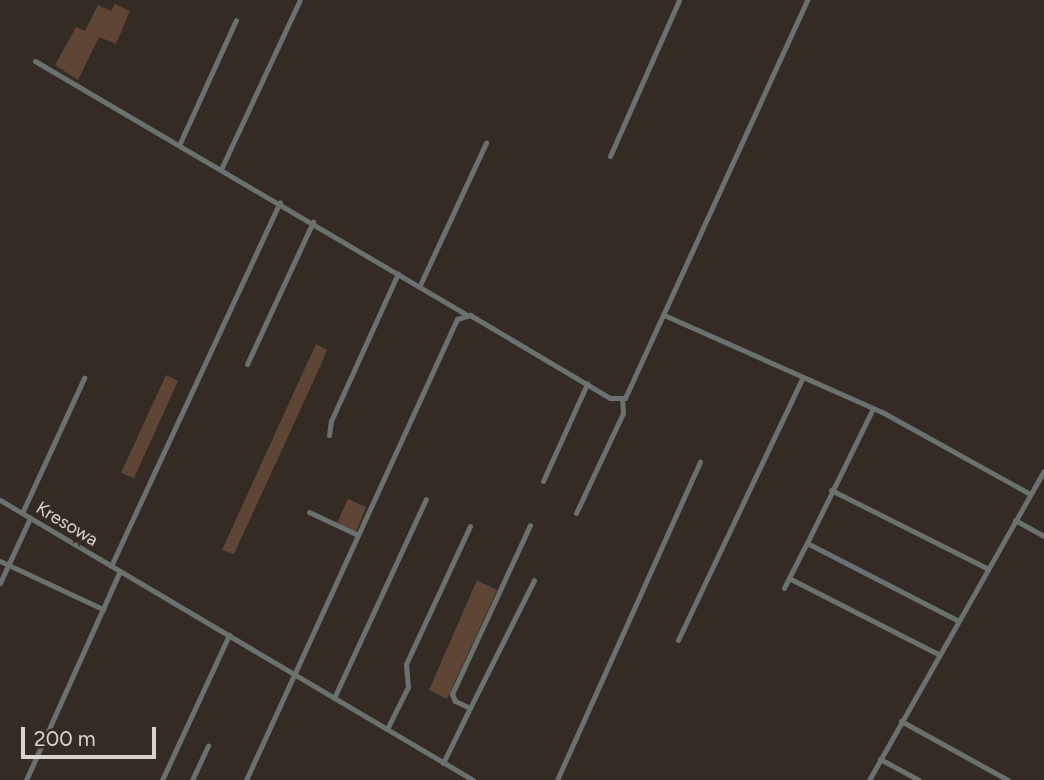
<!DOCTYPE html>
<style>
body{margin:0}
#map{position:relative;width:1044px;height:780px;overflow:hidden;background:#352b25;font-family:Figtree,sans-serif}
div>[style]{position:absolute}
.green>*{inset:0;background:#5e4536}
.minor>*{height:5px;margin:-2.5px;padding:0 2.5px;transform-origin:2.5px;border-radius:2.5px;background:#6b716f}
span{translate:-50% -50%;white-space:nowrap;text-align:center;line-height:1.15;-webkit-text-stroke:7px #352b25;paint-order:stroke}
.street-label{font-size:18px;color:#dad4d0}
.scale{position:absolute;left:21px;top:727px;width:135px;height:32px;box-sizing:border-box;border:4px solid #dad4d0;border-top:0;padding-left:9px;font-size:21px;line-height:24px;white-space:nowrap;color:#dad4d0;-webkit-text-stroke:5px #352b25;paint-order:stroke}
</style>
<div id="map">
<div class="green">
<i style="clip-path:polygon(115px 4px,130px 11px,116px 44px,99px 37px,78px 80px,55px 65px,76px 27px,85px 31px,98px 5px,111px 11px)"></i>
<i style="clip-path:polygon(316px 344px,327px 350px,319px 369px,234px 554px,222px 550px)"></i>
<i style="clip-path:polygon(166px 375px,178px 381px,134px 478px,121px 473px)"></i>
<i style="clip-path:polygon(348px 499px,366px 507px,356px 532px,337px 523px)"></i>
<i style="clip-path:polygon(477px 580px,497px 590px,447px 699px,429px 690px)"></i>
</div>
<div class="minor">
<i style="left:35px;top:61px;width:501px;rotate:30.45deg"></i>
<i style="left:180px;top:143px;width:135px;rotate:-65.5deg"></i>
<i style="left:610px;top:156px;width:171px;rotate:-66.1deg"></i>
<i style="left:222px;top:167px;width:184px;rotate:-65deg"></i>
<i style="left:420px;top:285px;width:157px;rotate:-65.1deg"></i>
<i style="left:664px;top:315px;width:241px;rotate:24deg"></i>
<i style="left:884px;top:413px;width:167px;rotate:29deg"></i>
<i style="left:247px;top:364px;width:157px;rotate:-65.1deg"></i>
<i style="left:329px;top:435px;width:14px;rotate:-82deg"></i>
<i style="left:331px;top:421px;width:162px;rotate:-65.6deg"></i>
<i style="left:543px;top:481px;width:107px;rotate:-65.6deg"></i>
<i style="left:831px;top:490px;width:174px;rotate:26.6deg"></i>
<i style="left:0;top:500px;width:550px;rotate:30.62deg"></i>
<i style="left:309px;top:512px;width:54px;rotate:25.1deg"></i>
<i style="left:22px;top:513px;width:149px;rotate:-65.3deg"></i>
<i style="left:576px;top:513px;width:110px;rotate:-64.8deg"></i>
<i style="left:623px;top:413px;width:13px;rotate:-94deg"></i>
<i style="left:1015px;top:520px;width:33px;rotate:29deg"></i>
<i style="left:807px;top:543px;width:150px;rotate:-63.9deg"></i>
<i style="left:0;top:561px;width:114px;rotate:25deg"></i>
<i style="left:111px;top:566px;width:401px;rotate:-65.1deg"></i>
<i style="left:0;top:583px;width:72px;rotate:-65.2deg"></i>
<i style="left:784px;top:588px;width:11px;rotate:-63deg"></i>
<i style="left:678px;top:640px;width:291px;rotate:-64.6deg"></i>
<i style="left:938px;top:654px;width:167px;rotate:-153deg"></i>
<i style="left:789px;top:578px;width:39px;rotate:-63deg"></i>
<i style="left:807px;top:543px;width:169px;rotate:27.2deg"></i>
<i style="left:334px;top:698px;width:219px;rotate:-65.2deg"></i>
<i style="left:470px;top:708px;width:143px;rotate:-63.4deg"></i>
<i style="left:901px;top:721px;width:122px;rotate:28.9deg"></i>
<i style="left:387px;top:729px;width:47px;rotate:-63.4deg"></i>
<i style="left:408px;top:687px;width:23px;rotate:-95deg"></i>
<i style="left:406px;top:664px;width:152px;rotate:-65.1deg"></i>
<i style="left:880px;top:759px;width:44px;rotate:28.3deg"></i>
<i style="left:443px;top:763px;width:61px;rotate:-63.9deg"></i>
<i style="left:470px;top:708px;width:17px;rotate:-155deg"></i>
<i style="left:455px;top:701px;width:8px;rotate:-113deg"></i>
<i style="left:452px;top:694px;width:186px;rotate:-65.2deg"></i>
<i style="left:26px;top:780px;width:229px;rotate:-65.8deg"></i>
<i style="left:162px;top:780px;width:160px;rotate:-65.2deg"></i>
<i style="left:192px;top:780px;width:38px;rotate:-65deg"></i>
<i style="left:246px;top:780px;width:507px;rotate:-65.41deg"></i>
<i style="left:457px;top:319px;width:14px;rotate:-17deg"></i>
<i style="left:470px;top:315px;width:163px;rotate:30.7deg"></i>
<i style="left:610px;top:398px;width:15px"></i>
<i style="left:625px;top:398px;width:438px;rotate:-65.4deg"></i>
<i style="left:557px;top:780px;width:349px;rotate:-65.8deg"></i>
<i style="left:869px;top:780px;width:355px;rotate:-60.5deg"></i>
</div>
<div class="street-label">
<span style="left:67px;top:524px;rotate:31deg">Kresowa</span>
</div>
<div class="scale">200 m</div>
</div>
